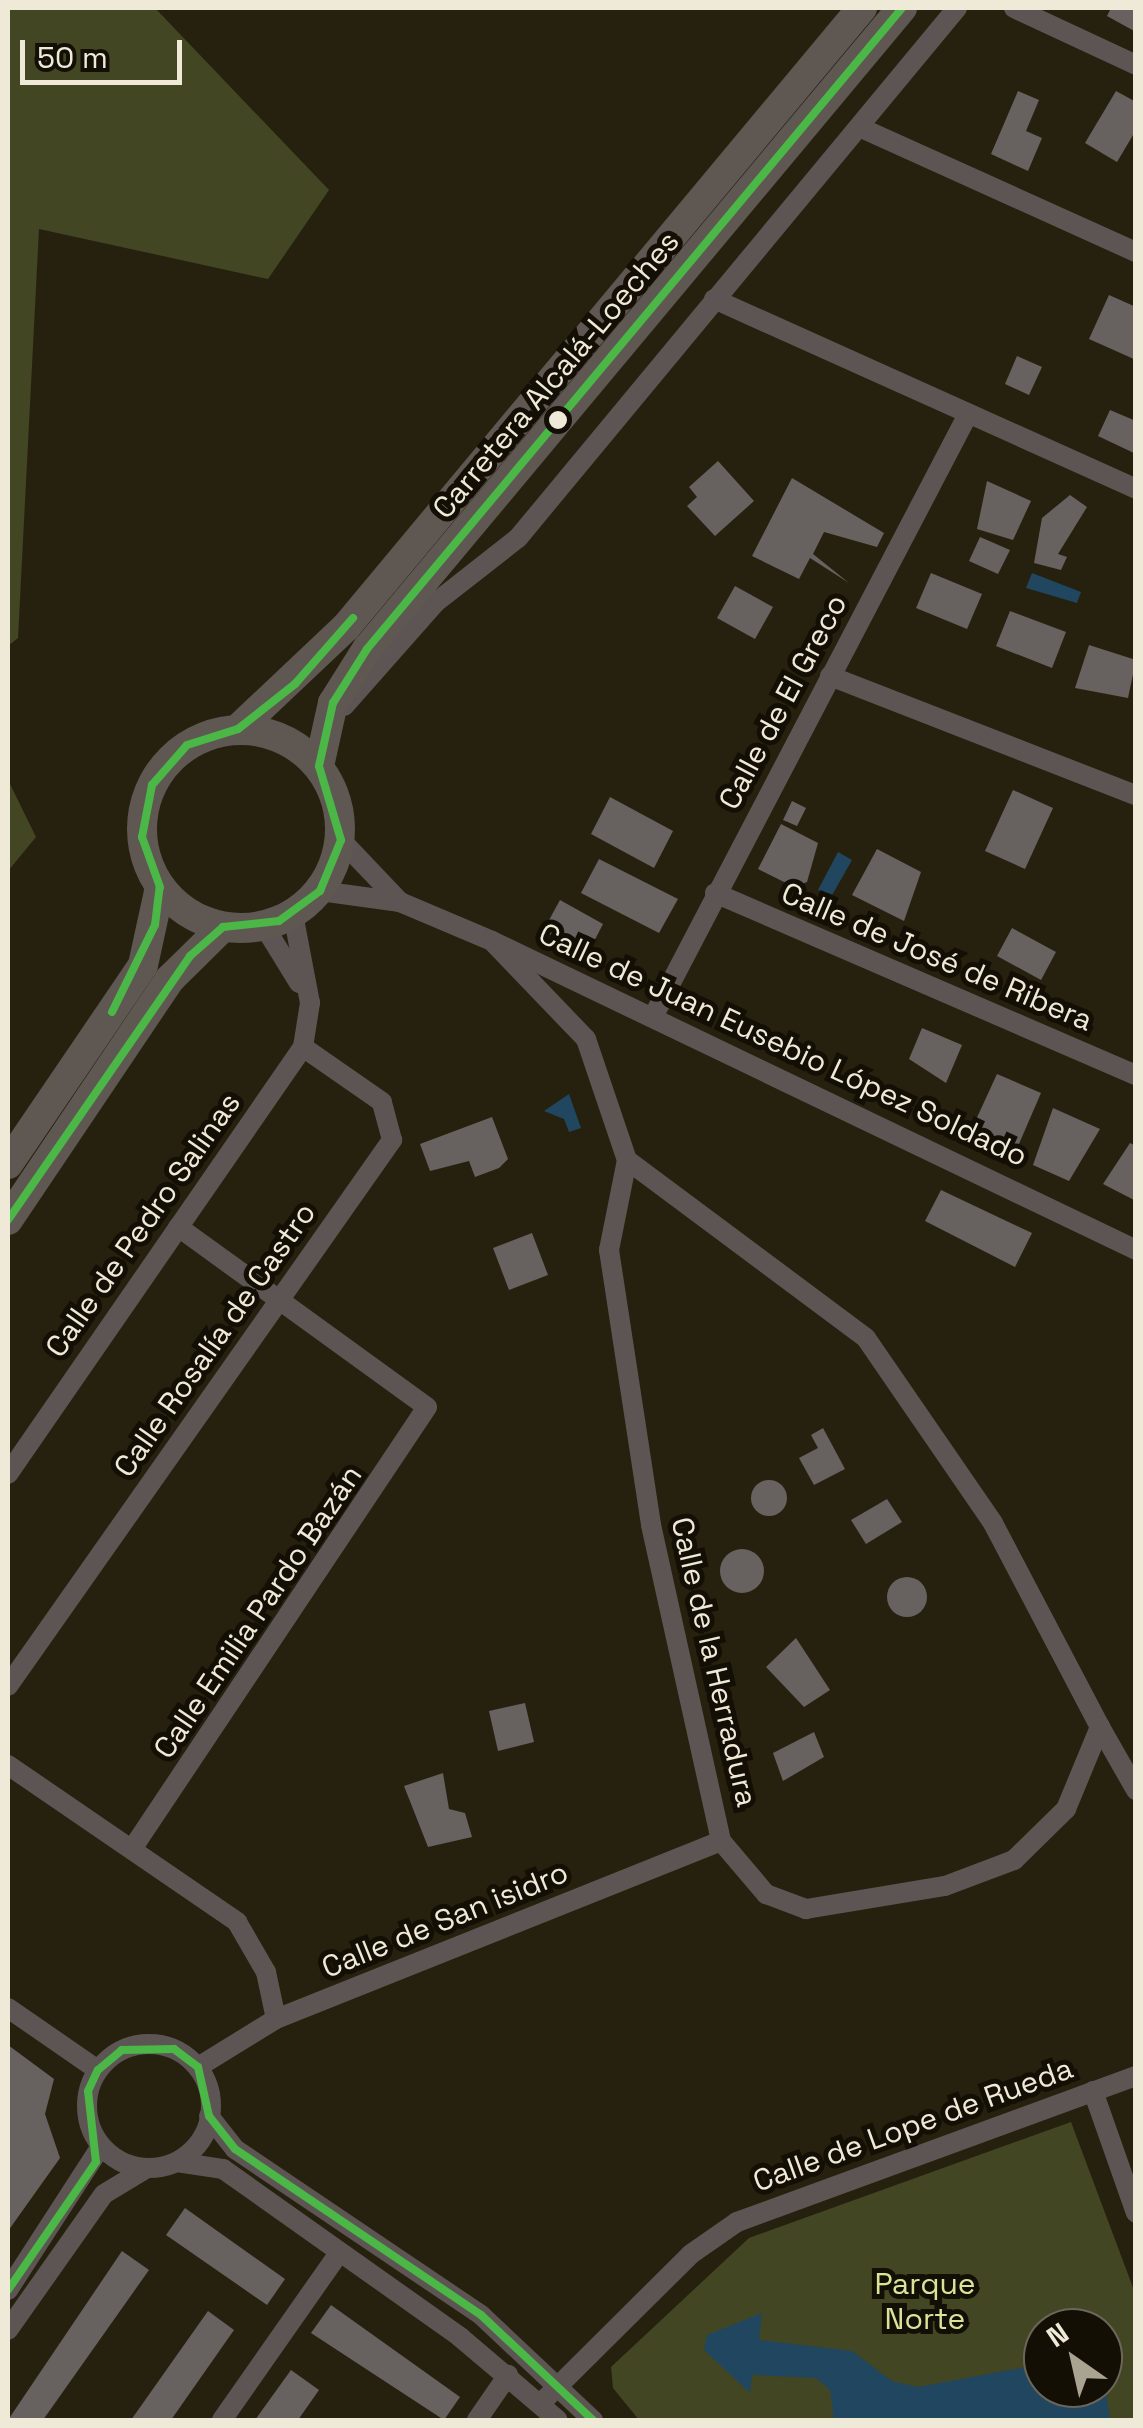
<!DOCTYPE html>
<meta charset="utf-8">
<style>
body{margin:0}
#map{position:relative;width:1143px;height:2428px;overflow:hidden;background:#26210f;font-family:"Space Grotesk",sans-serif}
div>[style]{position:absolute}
.green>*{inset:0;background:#434623}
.water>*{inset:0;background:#21465f}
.building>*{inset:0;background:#676260}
.round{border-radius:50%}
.street>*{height:20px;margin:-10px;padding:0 10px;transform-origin:10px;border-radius:10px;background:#5d5553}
.street>.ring{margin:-10px;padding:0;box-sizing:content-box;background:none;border:20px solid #5d5553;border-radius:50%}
.secondary>*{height:30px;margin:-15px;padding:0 15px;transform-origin:15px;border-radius:15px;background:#5f5752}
.secondary>.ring{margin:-15px;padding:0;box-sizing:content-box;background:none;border:30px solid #5f5752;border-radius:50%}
.bus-1>*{height:8px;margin:-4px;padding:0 4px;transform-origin:4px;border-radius:4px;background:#4ab747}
.dots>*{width:28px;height:28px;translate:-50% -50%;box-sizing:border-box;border:5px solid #130f04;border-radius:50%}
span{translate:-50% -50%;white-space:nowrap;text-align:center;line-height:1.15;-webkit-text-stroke:10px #130f04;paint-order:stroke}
.street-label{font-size:30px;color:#efe9d8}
.park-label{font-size:30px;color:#d9e499}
.frame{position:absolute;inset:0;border:10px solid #efe9d8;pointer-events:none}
.north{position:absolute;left:1023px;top:2308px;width:100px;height:100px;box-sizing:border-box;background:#130f04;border:2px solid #6b6659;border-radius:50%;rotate:326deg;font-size:28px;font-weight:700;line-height:40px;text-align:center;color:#efe9d8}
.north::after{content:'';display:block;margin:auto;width:35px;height:45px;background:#a9a392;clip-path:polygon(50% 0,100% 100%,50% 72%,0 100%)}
.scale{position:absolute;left:20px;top:40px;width:162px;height:45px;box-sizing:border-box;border:5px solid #efe9d8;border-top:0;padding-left:12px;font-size:30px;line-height:35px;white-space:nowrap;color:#efe9d8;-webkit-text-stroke:8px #130f04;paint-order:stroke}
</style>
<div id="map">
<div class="green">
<i style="clip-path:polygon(8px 8px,155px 8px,329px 190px,268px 279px,39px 229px,18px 638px,8px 646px)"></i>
<i style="clip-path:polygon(8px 780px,36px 837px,8px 871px)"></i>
<i style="clip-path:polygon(evenodd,1071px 2122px,1135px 2293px,1135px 2420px,639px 2420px,613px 2388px,611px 2367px,749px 2238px,1071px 2122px,1043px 2328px,1103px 2328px,1103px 2388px,1043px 2388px,1043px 2328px)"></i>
</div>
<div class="water">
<i style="clip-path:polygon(1032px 573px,1081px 592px,1077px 603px,1026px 588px)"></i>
<i style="clip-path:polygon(838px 852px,852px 860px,831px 897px,818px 890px)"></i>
<i style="clip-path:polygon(569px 1094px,581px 1128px,569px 1132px,564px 1119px,544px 1111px)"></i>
<i style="clip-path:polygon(762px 2313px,759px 2340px,852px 2351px,892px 2381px,918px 2387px,1043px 2364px,1043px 2388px,1103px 2388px,1103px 2369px,1110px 2420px,834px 2420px,830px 2390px,816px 2378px,752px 2375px,750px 2393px,704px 2350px,707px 2335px)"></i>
</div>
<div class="building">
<i style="clip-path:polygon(1111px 8px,1136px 8px,1136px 32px,1107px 16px)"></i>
<i style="clip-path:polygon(1018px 91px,1039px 100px,1026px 131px,1042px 138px,1028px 171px,991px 154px)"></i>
<i style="clip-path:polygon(1116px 91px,1136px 102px,1136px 130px,1117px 162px,1085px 143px)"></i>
<i style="clip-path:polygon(1109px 295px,1136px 307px,1136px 360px,1089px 339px)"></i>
<i style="clip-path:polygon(1017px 356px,1042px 367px,1029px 395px,1005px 384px)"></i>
<i style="clip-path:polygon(1110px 410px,1136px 421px,1136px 454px,1098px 436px)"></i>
<i style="clip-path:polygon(718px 461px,754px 501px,715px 536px,687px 506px,697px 497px,689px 487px)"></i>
<i style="clip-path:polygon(792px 478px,884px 533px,877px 547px,824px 532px,813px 554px,849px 583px,810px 558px,799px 579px,752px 556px)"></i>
<i style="clip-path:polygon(987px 481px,1031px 501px,1013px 540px,977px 529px)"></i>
<i style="clip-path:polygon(1070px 495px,1087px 507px,1058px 554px,1067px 557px,1061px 570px,1034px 563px,1042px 518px)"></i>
<i style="clip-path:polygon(980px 537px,1010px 550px,998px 574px,969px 561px)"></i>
<i style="clip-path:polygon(931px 573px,982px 594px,967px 629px,916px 608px)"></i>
<i style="clip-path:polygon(735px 586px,773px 607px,755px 639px,717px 618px)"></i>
<i style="clip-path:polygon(1010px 611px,1066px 632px,1052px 668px,996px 646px)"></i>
<i style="clip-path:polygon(1089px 645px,1136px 660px,1128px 698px,1075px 688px)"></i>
<i style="clip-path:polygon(1013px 790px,1053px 808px,1025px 869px,985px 851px)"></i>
<i style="clip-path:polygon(610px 797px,673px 831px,654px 868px,591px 834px)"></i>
<i style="clip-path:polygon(792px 801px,806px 808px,797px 826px,783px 820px)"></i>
<i style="clip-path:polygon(781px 824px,818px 843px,807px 882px,794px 887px,758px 869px)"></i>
<i style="clip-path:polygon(877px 849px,921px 872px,904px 921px,852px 895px)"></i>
<i style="clip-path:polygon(599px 859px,678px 899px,659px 933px,581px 893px)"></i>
<i style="clip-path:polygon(560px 900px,603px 924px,587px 955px,543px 931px)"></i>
<i style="clip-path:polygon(1012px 928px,1056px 952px,1041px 980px,997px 956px)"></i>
<i style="clip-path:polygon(922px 1028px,962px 1045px,946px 1083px,909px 1059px)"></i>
<i style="clip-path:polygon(997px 1074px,1041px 1093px,1015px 1153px,974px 1124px)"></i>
<i style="clip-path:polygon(1053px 1108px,1100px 1129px,1069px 1181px,1033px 1165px)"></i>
<i style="clip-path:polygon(492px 1117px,508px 1159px,499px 1168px,475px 1177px,469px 1161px,430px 1171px,420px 1144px)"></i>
<i style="clip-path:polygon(1130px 1143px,1136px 1146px,1136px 1201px,1103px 1184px)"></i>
<i style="clip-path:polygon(941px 1190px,1032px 1233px,1015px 1267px,925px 1221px)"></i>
<i style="clip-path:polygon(532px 1233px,548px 1275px,509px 1290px,493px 1248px)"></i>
<i style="clip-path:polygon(823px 1428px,845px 1469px,814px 1485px,799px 1458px,818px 1448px,811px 1435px)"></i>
<i class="round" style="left:751px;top:1480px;width:36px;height:36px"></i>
<i style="clip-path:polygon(887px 1499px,902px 1522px,866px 1544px,851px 1520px)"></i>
<i class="round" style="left:720px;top:1549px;width:44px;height:44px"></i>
<i class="round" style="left:887px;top:1577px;width:40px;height:40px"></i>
<i style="clip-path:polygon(796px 1638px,830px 1690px,804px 1707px,766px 1667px)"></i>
<i style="clip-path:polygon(525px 1703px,534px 1742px,498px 1751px,489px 1711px)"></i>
<i style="clip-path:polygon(814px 1732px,824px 1757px,783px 1781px,773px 1753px)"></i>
<i style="clip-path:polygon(443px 1773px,449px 1809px,465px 1813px,472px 1837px,428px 1847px,404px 1786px)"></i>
<i style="clip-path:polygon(8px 2045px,54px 2079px,45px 2114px,60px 2158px,8px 2231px)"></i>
<i style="clip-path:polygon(185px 2208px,285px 2279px,267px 2305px,166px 2235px)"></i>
<i style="clip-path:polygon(122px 2251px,149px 2270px,43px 2420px,8px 2420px)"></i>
<i style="clip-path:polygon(331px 2305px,460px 2397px,444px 2420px,311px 2333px)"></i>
<i style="clip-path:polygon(208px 2311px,234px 2330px,171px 2420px,131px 2420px)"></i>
<i style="clip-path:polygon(291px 2370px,319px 2390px,298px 2420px,255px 2420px)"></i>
</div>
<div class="street">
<i style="left:1014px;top:8px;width:135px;rotate:25deg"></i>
<i style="left:859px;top:127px;width:304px;rotate:24.3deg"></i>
<i style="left:714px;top:299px;width:463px;rotate:24.2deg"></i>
<i style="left:830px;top:676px;width:328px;rotate:21.3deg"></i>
<i style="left:344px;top:706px;width:137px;rotate:-48.5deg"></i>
<i style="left:435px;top:603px;width:105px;rotate:-38.1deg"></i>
<i style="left:518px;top:538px;width:688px;rotate:-50.36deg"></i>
<i style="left:341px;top:840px;width:86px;rotate:46.4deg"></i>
<i style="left:320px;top:891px;width:81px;rotate:7.8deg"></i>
<i style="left:400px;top:902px;width:100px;rotate:23deg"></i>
<i style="left:492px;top:941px;width:714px;rotate:25.63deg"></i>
<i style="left:715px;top:893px;width:459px;rotate:23.4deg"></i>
<i style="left:264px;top:926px;width:67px;rotate:58.4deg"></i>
<i style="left:492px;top:941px;width:136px;rotate:46.2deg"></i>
<i style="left:586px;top:1039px;width:128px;rotate:71.3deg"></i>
<i style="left:627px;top:1160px;width:92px;rotate:101.3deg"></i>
<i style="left:609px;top:1250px;width:278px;rotate:81.3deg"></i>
<i style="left:651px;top:1525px;width:324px;rotate:77.5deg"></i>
<i style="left:721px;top:1841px;width:70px;rotate:49.7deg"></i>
<i style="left:766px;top:1894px;width:43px;rotate:20.6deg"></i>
<i style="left:806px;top:1909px;width:141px;rotate:-9.4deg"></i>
<i style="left:945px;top:1886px;width:74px;rotate:-20.6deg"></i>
<i style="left:1014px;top:1860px;width:73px;rotate:-44.4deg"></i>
<i style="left:1066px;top:1809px;width:89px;rotate:-67.5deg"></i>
<i style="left:1100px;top:1727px;width:230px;rotate:-117.7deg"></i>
<i style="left:993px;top:1523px;width:224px;rotate:-124.5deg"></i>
<i style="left:866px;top:1338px;width:298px;rotate:-143.3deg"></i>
<i style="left:653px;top:1017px;width:678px;rotate:-62.41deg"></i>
<i style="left:8px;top:1474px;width:519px;rotate:-55.36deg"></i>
<i style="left:303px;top:1047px;width:45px;rotate:-81deg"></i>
<i style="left:310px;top:1003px;width:91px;rotate:-100.8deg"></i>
<i style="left:8px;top:1686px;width:668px;rotate:-54.88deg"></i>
<i style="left:392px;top:1140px;width:39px;rotate:-105deg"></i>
<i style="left:382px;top:1102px;width:96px;rotate:-145.2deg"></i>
<i style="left:1100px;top:1727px;width:73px;rotate:60.3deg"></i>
<i style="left:8px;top:1765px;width:278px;rotate:34.4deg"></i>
<i style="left:237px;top:1922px;width:58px;rotate:59.9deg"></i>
<i style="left:266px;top:1972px;width:48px;rotate:78deg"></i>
<i style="left:132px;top:1849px;width:531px;rotate:-56.28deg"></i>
<i style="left:427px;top:1407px;width:307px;rotate:-144.1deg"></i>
<i style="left:8px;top:2008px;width:109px;rotate:34.6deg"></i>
<i class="ring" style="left:87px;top:2044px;width:104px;height:104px"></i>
<i style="left:198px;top:2067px;width:92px;rotate:-31.6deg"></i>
<i style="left:276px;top:2019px;width:479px;rotate:-21.8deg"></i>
<i style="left:1093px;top:2091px;width:129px;rotate:70.6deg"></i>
<i style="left:209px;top:2116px;width:42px;rotate:51.8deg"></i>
<i style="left:235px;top:2149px;width:297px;rotate:34deg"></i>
<i style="left:481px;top:2315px;width:154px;rotate:43.2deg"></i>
<i style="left:177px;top:2162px;width:47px;rotate:8.7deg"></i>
<i style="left:223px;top:2169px;width:291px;rotate:35.3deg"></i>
<i style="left:460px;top:2337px;width:128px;rotate:40.3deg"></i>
<i style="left:8px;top:2290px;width:171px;rotate:-57.1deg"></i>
<i style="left:8px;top:2330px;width:166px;rotate:-54.8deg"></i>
<i style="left:104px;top:2194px;width:50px;rotate:-31.2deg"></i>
<i style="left:541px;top:2403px;width:211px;rotate:-44.8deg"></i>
<i style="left:691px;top:2254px;width:56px;rotate:-34.8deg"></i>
<i style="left:737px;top:2222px;width:425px;rotate:-20.1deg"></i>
<i style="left:222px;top:2420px;width:204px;rotate:-55deg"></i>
<i style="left:477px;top:2420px;width:55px;rotate:-55.4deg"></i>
</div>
<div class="secondary">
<i style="left:238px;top:729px;width:149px;rotate:-43.4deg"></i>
<i style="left:346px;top:627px;width:806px;rotate:-50.19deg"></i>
<i class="ring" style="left:142px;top:730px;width:168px;height:168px"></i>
<i style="left:319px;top:766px;width:65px;rotate:-77.5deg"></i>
<i style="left:333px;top:703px;width:64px;rotate:-57.8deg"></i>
<i style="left:367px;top:649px;width:835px;rotate:-50.15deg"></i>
<i style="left:8px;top:1164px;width:240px;rotate:-55.8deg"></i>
<i style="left:143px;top:965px;width:80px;rotate:-77.7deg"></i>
<i style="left:8px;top:1220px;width:290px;rotate:-56.1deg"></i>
<i style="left:170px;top:979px;width:74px;rotate:-44.5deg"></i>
</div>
<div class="bus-1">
<i style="left:112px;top:1012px;width:97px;rotate:-63.7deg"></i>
<i style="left:155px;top:925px;width:38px;rotate:-83deg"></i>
<i style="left:160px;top:887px;width:53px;rotate:-109.8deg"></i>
<i style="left:142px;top:837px;width:53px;rotate:-79.1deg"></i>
<i style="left:152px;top:785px;width:53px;rotate:-48.8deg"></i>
<i style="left:187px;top:745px;width:53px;rotate:-17.4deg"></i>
<i style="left:238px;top:729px;width:73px;rotate:-38.3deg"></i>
<i style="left:295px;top:684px;width:88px;rotate:-48.7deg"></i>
<i style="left:8px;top:1220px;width:321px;rotate:-55.4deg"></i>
<i style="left:190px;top:956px;width:44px;rotate:-41.3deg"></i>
<i style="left:223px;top:927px;width:56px;rotate:-6.1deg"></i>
<i style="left:279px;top:921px;width:51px;rotate:-36.2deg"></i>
<i style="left:320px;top:891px;width:55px;rotate:-67.6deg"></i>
<i style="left:341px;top:840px;width:77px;rotate:-106.6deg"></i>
<i style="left:319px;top:766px;width:65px;rotate:-77.5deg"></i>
<i style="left:333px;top:703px;width:64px;rotate:-57.8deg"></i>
<i style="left:367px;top:649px;width:835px;rotate:-50.15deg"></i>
<i style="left:8px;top:2290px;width:155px;rotate:-55.5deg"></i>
<i style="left:96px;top:2162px;width:71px;rotate:-96.4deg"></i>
<i style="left:88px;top:2091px;width:23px;rotate:-65deg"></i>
<i style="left:98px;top:2070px;width:31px;rotate:-40deg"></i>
<i style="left:122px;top:2050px;width:52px;rotate:-1.1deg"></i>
<i style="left:174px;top:2049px;width:30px;rotate:37deg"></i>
<i style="left:198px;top:2067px;width:50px;rotate:77.3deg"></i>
<i style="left:209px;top:2116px;width:42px;rotate:51.8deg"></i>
<i style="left:235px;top:2149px;width:297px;rotate:34deg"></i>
<i style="left:481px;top:2315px;width:154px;rotate:43.2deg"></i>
</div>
<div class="dots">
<i style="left:558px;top:420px;background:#efe9d8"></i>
</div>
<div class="street-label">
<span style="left:556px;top:375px;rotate:-50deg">Carretera Alcalá-Loeches</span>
<span style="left:783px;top:702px;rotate:-62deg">Calle de El Greco</span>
<span style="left:937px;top:957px;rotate:23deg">Calle de José de Ribera</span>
<span style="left:783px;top:1045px;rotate:25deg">Calle de Juan Eusebio López Soldado</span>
<span style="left:143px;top:1225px;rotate:-55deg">Calle de Pedro Salinas</span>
<span style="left:215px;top:1340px;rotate:-55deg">Calle Rosalía de Castro</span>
<span style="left:258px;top:1612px;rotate:-56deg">Calle Emilia Pardo Bazán</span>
<span style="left:714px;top:1662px;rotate:77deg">Calle de la Herradura</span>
<span style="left:445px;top:1920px;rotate:-22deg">Calle de San isidro</span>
<span style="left:913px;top:2125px;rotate:-20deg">Calle de Lope de Rueda</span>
</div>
<div class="park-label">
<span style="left:925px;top:2301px">Parque<br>Norte</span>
</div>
<div class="frame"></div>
<div class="north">N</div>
<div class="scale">50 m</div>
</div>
